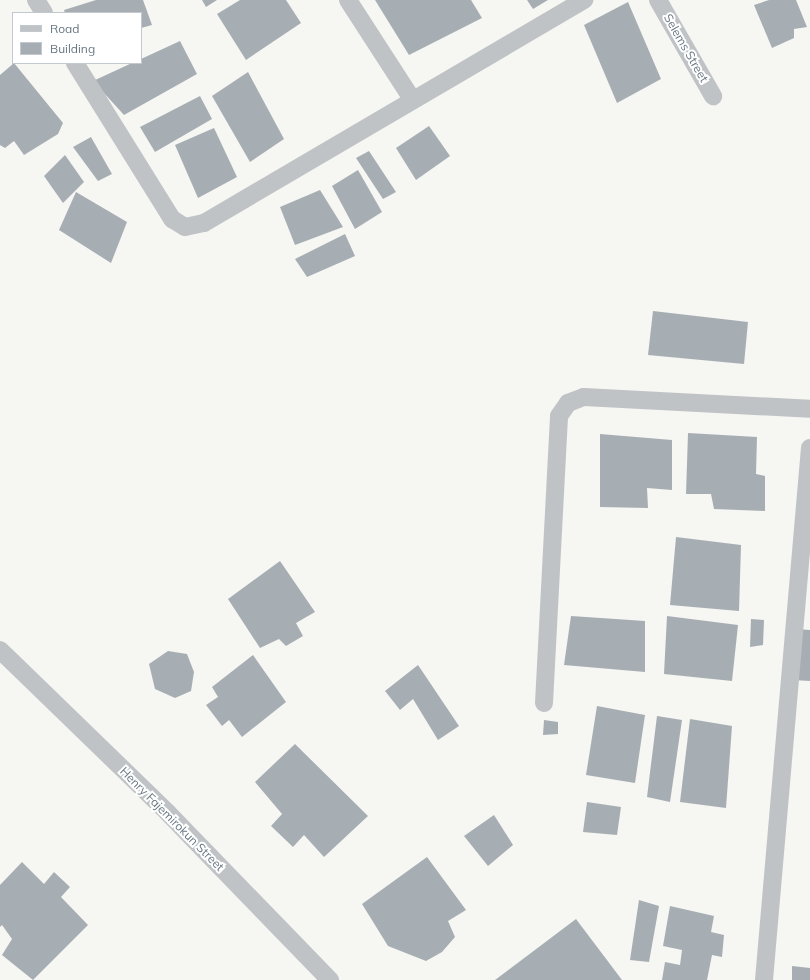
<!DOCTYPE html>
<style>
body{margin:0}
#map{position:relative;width:810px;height:980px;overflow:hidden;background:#f6f6f3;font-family:Mulish,sans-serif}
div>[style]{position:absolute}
.building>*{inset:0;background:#a7aeb3}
.minor>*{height:18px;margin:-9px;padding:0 9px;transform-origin:9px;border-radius:9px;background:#bfc3c6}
span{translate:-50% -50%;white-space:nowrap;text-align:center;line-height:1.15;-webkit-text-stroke:4px #fff;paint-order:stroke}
.street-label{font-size:12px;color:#677681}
.legend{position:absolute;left:12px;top:12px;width:130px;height:52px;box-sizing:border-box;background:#fff;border:1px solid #c2c8cd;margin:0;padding:5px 7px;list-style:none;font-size:12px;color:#677681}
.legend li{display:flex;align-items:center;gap:8px;height:20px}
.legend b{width:20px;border:1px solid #c2c8cd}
</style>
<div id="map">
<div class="building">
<i style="clip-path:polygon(96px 0,143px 0,152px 25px,141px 28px,141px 13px,65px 13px,64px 10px)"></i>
<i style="clip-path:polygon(202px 0,217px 0,206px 7px)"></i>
<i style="clip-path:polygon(240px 0,286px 0,301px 23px,246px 60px,217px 14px)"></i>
<i style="clip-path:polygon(375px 0,471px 0,482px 18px,409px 55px)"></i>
<i style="clip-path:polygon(527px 0,548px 0,533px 9px)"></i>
<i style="clip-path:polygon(769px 0,796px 0,807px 27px,794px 29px,794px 38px,772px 48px,754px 5px)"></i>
<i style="clip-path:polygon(628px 2px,661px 79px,617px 103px,584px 25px)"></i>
<i style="clip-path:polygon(180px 41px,197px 74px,124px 115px,93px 81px,132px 63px,141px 63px,141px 59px)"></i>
<i style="clip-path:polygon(14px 63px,63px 123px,58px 134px,24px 155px,14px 141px,5px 148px,0 145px,0 75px)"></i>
<i style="clip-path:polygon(248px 72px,284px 139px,250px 162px,212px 96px)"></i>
<i style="clip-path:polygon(200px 96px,212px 119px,155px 152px,140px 127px)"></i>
<i style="clip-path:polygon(429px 126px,450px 156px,416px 180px,396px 148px)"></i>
<i style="clip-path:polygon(214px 128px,237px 177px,198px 198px,175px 145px)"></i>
<i style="clip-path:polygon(91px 137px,112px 174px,98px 181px,73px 147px)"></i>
<i style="clip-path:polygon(369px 151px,396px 192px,383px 199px,356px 158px)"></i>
<i style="clip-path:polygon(65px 155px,84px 182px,63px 203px,44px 176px)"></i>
<i style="clip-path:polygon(358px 170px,382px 212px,355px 229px,332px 186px)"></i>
<i style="clip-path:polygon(320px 190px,343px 227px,295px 245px,280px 207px)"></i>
<i style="clip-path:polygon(76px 192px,127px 222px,111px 263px,59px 230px)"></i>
<i style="clip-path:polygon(345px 234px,355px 256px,307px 277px,295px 259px)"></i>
<i style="clip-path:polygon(653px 311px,748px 322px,744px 364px,648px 355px)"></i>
<i style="clip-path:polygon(688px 433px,757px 437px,756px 474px,765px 476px,765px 511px,714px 509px,711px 494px,686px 494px)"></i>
<i style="clip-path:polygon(600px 434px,672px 440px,672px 490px,647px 488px,648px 508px,600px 507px)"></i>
<i style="clip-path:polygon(676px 537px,741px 545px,739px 611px,670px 605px)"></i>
<i style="clip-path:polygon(280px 561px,315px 612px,296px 623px,303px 636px,286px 646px,279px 639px,260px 648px,228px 599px)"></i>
<i style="clip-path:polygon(571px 616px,645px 621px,645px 672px,564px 665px)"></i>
<i style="clip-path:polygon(667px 616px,738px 625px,732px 681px,664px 674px)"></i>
<i style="clip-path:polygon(751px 619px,764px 620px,763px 645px,750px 647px)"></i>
<i style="clip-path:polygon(796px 629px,810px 630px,810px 681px,793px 680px)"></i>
<i style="clip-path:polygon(168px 651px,187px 654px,194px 672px,191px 691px,175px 698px,155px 689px,149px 664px)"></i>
<i style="clip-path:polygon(253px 655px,286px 702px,242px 737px,229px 720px,222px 726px,206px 705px,218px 697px,212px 687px)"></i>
<i style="clip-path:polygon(418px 665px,459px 726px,438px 740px,413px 699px,400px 710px,385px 691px)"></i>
<i style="clip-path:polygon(597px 706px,645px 715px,635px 783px,586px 775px)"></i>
<i style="clip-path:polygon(657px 716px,682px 720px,670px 802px,647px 797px)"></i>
<i style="clip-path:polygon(690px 719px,732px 726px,726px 808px,680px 802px)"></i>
<i style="clip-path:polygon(544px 720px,558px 722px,558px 734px,543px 735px)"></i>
<i style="clip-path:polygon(295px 744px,368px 816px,324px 857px,304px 835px,293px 847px,271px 826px,282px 814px,255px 782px)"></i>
<i style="clip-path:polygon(587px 802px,621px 807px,617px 835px,583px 832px)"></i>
<i style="clip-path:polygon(494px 815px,513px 845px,488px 866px,464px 836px)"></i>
<i style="clip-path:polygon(427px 857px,466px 910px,448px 921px,455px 937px,442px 952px,426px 961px,388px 946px,362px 904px)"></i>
<i style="clip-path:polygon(22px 862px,44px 884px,54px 872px,70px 887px,61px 897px,88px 925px,33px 980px,2px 955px,12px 939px,2px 925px,0 927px,0 885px)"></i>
<i style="clip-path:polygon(639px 900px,659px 906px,649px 962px,630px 960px)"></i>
<i style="clip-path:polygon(670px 906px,714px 916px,711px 932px,724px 935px,722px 957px,712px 955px,707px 980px,662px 980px,665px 962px,680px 965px,682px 950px,663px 946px)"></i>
<i style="clip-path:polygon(576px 919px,622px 980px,495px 980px)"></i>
<i style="clip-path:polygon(792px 966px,810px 968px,810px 980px,792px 980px)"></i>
</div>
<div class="minor">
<i style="left:36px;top:0;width:15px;rotate:58deg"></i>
<i style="left:348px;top:0;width:118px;rotate:57.1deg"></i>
<i style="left:658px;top:0;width:111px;rotate:60.2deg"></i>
<i style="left:75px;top:63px;width:184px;rotate:58.1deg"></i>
<i style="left:172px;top:219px;width:15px;rotate:32deg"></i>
<i style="left:185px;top:227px;width:19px;rotate:-12deg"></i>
<i style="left:204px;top:223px;width:441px;rotate:-30.4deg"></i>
<i style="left:0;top:650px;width:234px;rotate:44.1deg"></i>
<i style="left:168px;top:813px;width:233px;rotate:45.9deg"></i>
<i style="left:544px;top:703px;width:287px;rotate:-87deg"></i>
<i style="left:559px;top:416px;width:16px;rotate:-55deg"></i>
<i style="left:568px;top:403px;width:17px;rotate:-21deg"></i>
<i style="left:584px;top:397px;width:226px;rotate:3deg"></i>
<i style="left:764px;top:980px;width:534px;rotate:-85.06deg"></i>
</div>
<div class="street-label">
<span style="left:686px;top:48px;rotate:60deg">Selems Street</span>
<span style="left:172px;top:819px;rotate:45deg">Henry Fajemirokun Street</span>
</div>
<ul class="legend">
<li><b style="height:5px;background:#bfc3c6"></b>Road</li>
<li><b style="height:11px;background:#a7aeb3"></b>Building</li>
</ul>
</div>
